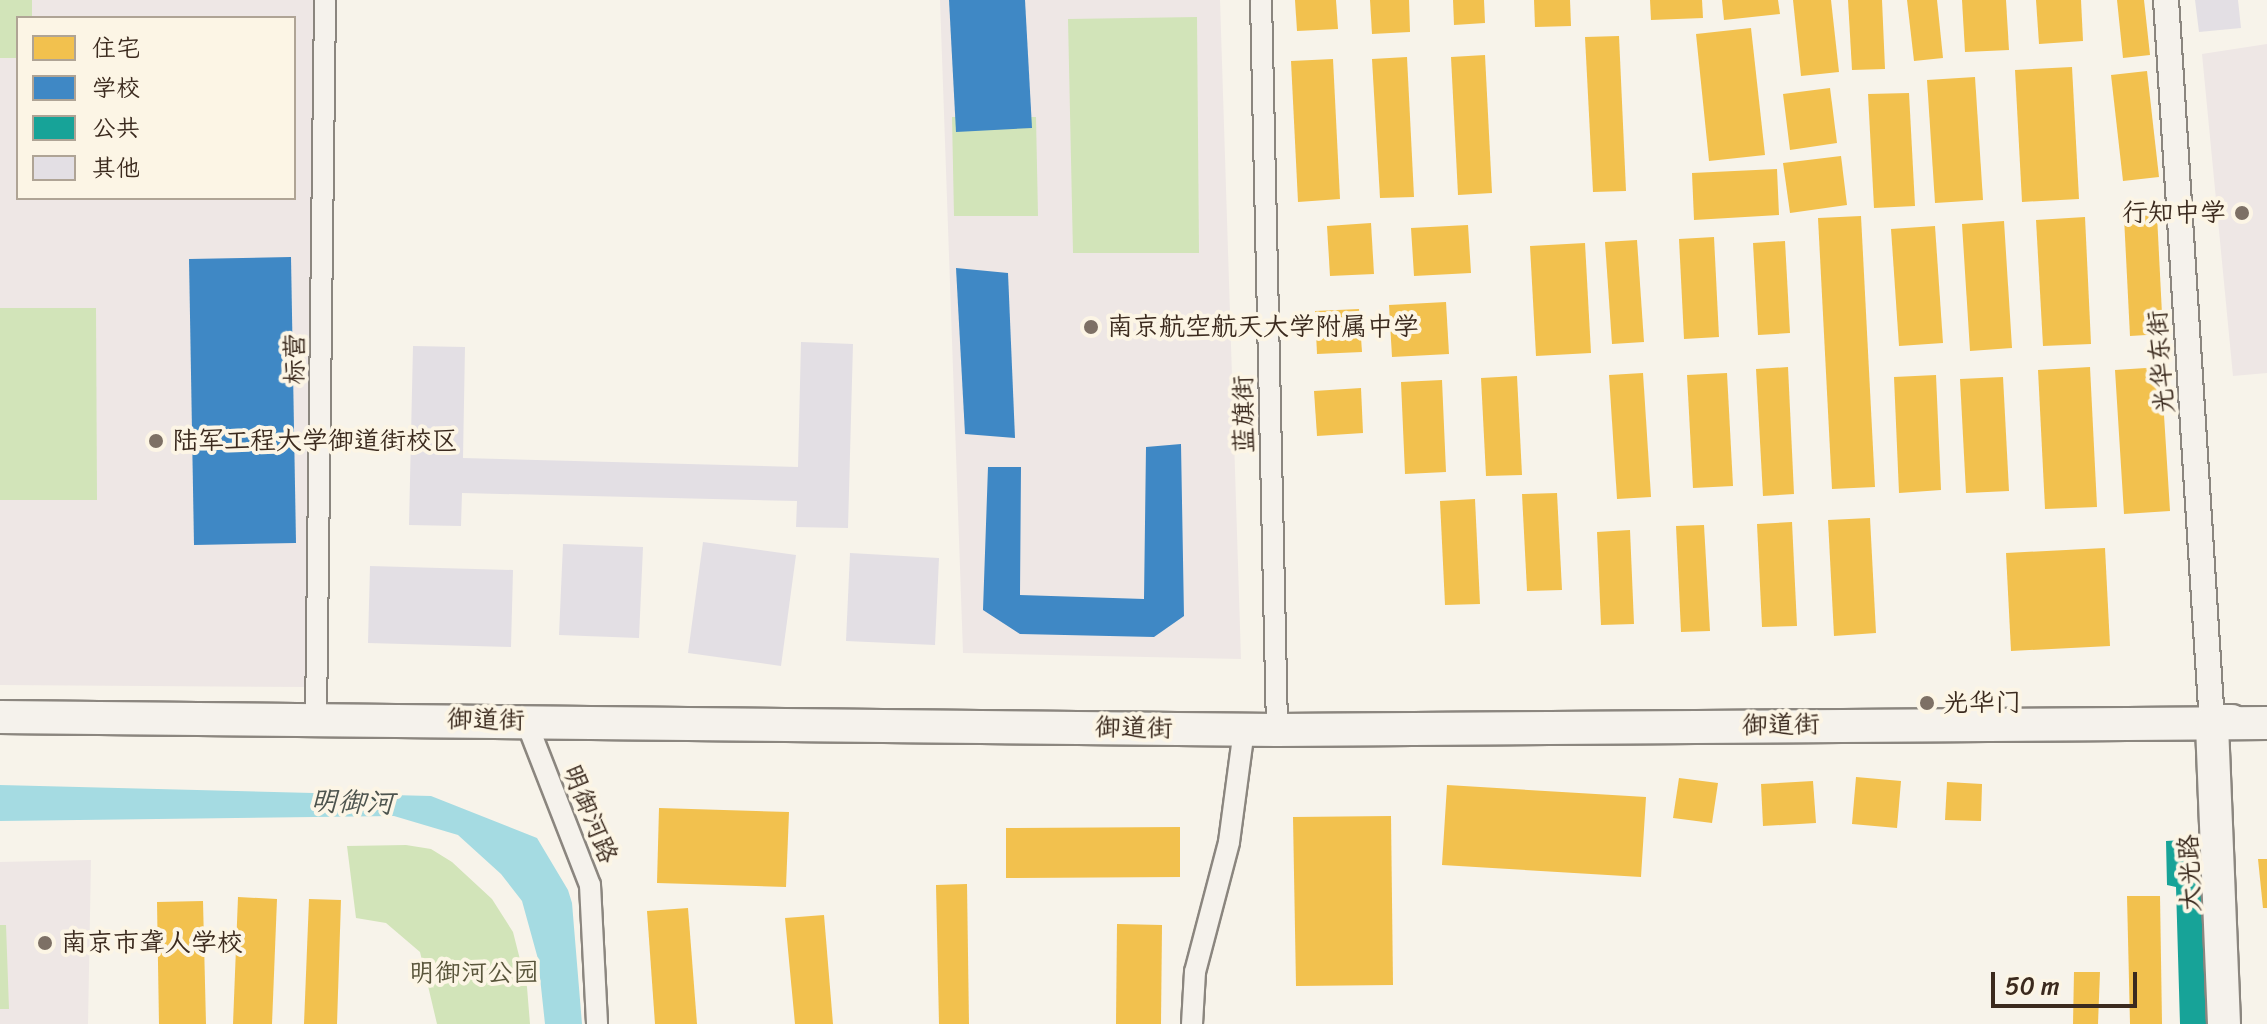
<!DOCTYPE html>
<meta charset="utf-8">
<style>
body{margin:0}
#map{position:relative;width:2267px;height:1024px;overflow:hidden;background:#f7f3ea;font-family:Sriracha,"LXGW WenKai TC",sans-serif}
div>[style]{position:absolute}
.built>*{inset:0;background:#eee7e5}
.green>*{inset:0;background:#d2e4b9}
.water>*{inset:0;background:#a5dbe2}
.homes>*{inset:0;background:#f2c14e}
.schools>*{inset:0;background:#3f88c5}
.public>*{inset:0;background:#17a398}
.building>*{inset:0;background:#e3dfe4}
.roads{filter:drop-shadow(2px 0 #8b867f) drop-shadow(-2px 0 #8b867f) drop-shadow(0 2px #8b867f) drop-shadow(0 -2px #8b867f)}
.minor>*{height:20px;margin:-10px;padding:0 10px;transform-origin:10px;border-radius:10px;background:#f5f2ec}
.tertiary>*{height:24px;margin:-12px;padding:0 12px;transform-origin:12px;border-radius:12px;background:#f5f2ec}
.primary>*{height:32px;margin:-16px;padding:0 16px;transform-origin:16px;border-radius:16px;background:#f5f2ec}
.dots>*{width:22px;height:22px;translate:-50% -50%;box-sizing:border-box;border:4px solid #fcf5e5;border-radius:50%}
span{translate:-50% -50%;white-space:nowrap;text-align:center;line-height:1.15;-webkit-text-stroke:8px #fcf5e5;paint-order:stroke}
.poi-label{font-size:26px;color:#3b2a1e}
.right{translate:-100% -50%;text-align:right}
.left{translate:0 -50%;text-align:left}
.street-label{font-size:26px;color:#3b2a1e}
.park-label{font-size:26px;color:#59553b}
.water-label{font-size:28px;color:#4d544e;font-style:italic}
.legend{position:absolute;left:16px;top:16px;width:280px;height:184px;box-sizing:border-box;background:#fcf5e5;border:2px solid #afa495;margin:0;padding:10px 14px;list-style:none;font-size:24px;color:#3b2a1e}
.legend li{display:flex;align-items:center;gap:16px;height:40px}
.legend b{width:40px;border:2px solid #afa495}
.scale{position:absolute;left:1991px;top:972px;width:146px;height:36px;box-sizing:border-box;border:4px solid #3b2a1e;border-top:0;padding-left:10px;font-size:24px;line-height:28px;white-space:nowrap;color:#3b2a1e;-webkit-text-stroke:6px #fcf5e5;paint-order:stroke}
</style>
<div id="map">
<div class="built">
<i style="clip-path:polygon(evenodd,0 0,321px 0,309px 687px,0 685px,0 0,18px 18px,294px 18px,294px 198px,18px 198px,18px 18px)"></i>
<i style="clip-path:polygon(940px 0,1220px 0,1241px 659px,963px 653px)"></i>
<i style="clip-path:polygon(2267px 44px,2267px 373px,2233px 376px,2202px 54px)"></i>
<i style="clip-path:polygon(91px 860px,88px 1024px,0 1024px,0 862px)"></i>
</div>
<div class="green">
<i style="clip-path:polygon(0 0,32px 0,32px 18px,18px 18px,18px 58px,0 58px)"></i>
<i style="clip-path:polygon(1197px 17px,1199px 253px,1073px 253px,1068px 19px)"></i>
<i style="clip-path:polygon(952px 117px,1036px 117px,1038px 216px,954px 216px)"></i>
<i style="clip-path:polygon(0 308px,96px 308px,97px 500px,0 500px)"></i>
<i style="clip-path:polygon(406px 845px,431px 849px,452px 862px,492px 899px,513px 932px,527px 987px,530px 1024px,437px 1024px,420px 952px,386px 923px,356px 918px,347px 846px)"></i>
<i style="clip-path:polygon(0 925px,6px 925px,9px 1009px,0 1009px)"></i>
</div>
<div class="water">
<i style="clip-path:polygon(0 785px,431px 796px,537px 838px,568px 890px,572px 903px,582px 1024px,545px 1024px,538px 959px,522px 901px,501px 874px,458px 835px,394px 816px,0 821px)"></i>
</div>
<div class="homes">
<i style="clip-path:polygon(1295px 0,1336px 0,1338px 29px,1297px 31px)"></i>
<i style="clip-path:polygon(1370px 0,1409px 0,1410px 32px,1372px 34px)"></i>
<i style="clip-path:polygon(1453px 0,1484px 0,1485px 23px,1454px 25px)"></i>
<i style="clip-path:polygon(1534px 0,1570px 0,1571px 26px,1535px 27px)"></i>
<i style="clip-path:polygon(1650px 0,1702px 0,1703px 18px,1651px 20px)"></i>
<i style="clip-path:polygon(1722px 0,1778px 0,1780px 14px,1724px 20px)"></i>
<i style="clip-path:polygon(1793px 0,1831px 0,1839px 72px,1801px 76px)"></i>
<i style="clip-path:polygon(1848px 0,1882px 0,1885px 69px,1852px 70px)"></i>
<i style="clip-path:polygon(1907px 0,1937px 0,1943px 58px,1914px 61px)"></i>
<i style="clip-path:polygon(1962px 0,2006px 0,2009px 50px,1965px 52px)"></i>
<i style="clip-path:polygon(2036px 0,2081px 0,2083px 41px,2039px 44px)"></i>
<i style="clip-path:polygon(2117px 0,2144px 0,2150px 55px,2123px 58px)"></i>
<i style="clip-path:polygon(1751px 28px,1765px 155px,1709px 161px,1696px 34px)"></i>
<i style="clip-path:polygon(1619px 36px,1626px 191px,1593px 192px,1585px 37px)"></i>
<i style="clip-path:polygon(1485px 55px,1492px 193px,1458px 195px,1451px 57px)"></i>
<i style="clip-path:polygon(1407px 57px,1414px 197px,1380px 198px,1372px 59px)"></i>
<i style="clip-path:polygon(1333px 59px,1340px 199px,1298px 202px,1291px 61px)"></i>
<i style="clip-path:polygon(2072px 67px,2079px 199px,2022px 202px,2015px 70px)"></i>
<i style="clip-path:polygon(2147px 71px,2159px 177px,2123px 181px,2111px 75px)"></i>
<i style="clip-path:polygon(1975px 77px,1983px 200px,1935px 203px,1927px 80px)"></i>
<i style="clip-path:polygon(1830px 88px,1837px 143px,1790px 150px,1783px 94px)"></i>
<i style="clip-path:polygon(1909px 93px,1915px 206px,1874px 208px,1868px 94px)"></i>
<i style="clip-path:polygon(1841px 156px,1847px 205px,1790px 213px,1783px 163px)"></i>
<i style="clip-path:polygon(1777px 169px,1779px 215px,1694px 220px,1692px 173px)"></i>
<i style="clip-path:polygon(2157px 215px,2163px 334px,2130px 336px,2124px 217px)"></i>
<i style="clip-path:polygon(1861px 216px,1875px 487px,1832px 489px,1818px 218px)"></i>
<i style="clip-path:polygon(2085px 217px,2091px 344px,2043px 346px,2036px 220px)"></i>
<i style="clip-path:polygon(2004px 221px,2012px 348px,1970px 351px,1962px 224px)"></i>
<i style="clip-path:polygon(1371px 223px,1374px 274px,1330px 276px,1327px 226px)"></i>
<i style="clip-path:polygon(1468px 225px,1471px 273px,1414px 276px,1411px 228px)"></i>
<i style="clip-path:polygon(1935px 226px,1943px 343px,1899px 346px,1891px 229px)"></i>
<i style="clip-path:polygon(1714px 237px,1719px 337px,1684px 339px,1679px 239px)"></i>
<i style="clip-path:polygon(1637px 240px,1644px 342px,1612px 344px,1605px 242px)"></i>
<i style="clip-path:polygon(1785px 241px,1790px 333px,1758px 335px,1753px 243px)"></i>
<i style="clip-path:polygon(1585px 243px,1591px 353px,1536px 356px,1530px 246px)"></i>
<i style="clip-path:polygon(1446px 302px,1449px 354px,1392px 357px,1389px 305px)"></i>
<i style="clip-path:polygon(1359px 309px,1362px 352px,1317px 354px,1315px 311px)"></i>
<i style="clip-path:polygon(1788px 367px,1794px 494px,1763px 496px,1756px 369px)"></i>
<i style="clip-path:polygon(2090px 367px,2097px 507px,2045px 509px,2038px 370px)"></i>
<i style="clip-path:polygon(2161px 367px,2170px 511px,2124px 514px,2115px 370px)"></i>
<i style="clip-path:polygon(1643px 373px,1651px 497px,1617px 499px,1609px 375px)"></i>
<i style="clip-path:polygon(1727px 373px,1733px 486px,1693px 488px,1687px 375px)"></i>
<i style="clip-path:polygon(1936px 375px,1941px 490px,1899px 493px,1894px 377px)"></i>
<i style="clip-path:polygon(1517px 376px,1522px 475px,1486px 476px,1481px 378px)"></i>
<i style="clip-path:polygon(2003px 377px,2009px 491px,1966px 493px,1960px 379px)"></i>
<i style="clip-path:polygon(1442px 380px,1446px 472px,1405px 474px,1401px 382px)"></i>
<i style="clip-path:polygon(1361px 388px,1363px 433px,1317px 436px,1314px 391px)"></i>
<i style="clip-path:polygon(1557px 493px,1562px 590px,1527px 591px,1522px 494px)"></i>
<i style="clip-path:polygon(1475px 499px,1480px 604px,1445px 605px,1440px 501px)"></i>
<i style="clip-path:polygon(1870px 518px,1876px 633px,1834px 636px,1828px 520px)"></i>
<i style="clip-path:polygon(1792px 522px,1797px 626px,1762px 627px,1757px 524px)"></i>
<i style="clip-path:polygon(1704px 525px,1710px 631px,1681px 632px,1676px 526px)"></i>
<i style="clip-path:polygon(1630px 530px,1634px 624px,1601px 625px,1597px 532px)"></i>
<i style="clip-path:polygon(2105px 548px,2110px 646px,2011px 651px,2006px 553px)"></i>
<i style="clip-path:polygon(1856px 777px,1901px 781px,1897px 828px,1852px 824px)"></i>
<i style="clip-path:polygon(1679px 778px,1718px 783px,1712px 823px,1673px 818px)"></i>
<i style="clip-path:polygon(1813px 781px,1816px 823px,1763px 826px,1761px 784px)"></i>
<i style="clip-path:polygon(1947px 782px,1982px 784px,1981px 821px,1945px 820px)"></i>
<i style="clip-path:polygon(1447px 785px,1646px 797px,1641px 877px,1442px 865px)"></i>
<i style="clip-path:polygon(659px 808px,789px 812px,786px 887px,657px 883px)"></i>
<i style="clip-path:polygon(1391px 816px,1393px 985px,1296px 986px,1293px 817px)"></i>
<i style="clip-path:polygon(1180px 827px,1180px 877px,1006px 878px,1006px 828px)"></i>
<i style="clip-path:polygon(2258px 859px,2267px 859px,2267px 908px,2263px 908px)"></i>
<i style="clip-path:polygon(967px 884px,969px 1024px,939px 1024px,936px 885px)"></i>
<i style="clip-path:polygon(2127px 896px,2160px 896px,2162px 1024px,2130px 1024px)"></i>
<i style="clip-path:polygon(238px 897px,277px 899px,272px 1024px,233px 1024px)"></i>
<i style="clip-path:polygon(309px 899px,341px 900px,337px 1024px,304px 1024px)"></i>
<i style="clip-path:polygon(203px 901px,206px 1024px,159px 1024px,157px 902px)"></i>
<i style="clip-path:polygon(688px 908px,697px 1024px,655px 1024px,647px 911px)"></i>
<i style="clip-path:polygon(824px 915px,833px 1024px,795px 1024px,785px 918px)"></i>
<i style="clip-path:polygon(1117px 924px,1162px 925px,1161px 1024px,1116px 1024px)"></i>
<i style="clip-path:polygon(2074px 972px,2100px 972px,2098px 1024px,2073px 1024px)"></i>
</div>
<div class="schools">
<i style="clip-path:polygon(949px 0,1025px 0,1032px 128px,956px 132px)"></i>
<i style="clip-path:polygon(291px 257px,296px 543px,194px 545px,189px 259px)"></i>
<i style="clip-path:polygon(956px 268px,1008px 273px,1015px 438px,965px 434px)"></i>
<i style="clip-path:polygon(1181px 444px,1184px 616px,1154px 637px,1020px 634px,983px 610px,988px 467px,1021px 467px,1020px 595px,1144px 599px,1146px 447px)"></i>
</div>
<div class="public">
<i style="clip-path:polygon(2217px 838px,2213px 1024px,2180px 1024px,2176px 887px,2167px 885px,2166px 841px)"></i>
</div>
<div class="building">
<i style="clip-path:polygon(2195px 0,2238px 0,2241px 28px,2199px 32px)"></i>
<i style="clip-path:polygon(801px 342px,853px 344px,848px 528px,796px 527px,797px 501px,462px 493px,461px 526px,409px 525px,413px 346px,465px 347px,463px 458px,798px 467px)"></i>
<i style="clip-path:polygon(703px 542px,796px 555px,781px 666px,688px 653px)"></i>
<i style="clip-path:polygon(563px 544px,643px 547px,639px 638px,559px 635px)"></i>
<i style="clip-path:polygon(850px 553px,939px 558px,935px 645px,846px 641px)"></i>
<i style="clip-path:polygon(370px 566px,513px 570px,511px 647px,368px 643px)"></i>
</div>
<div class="roads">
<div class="minor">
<i style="left:1261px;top:0;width:730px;rotate:88.74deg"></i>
<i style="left:316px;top:718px;width:718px;rotate:-89.28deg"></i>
<i style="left:526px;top:721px;width:176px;rotate:68.7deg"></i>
<i style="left:590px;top:885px;width:139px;rotate:87.1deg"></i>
<i style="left:1192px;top:1024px;width:52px;rotate:-86.7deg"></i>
<i style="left:1195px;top:972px;width:134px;rotate:-75.3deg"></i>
<i style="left:1229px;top:842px;width:114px;rotate:-82.4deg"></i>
</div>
<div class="tertiary">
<i style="left:2166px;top:0;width:739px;rotate:86.36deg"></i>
</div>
<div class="primary">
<i style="left:0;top:717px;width:1277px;rotate:0.58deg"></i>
<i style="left:1277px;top:730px;width:990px;rotate:-0.41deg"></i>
<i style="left:2224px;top:1024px;width:303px;rotate:-92.3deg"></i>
<i style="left:2212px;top:721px;width:20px"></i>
</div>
</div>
<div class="dots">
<i style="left:2242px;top:213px;background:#7d7065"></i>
<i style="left:1091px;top:327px;background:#7d7065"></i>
<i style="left:156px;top:441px;background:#7d7065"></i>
<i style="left:1927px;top:703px;background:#7d7065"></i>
<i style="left:45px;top:943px;background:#7d7065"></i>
</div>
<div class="poi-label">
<span class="right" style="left:2226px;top:213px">行知中学</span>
<span class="left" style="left:1107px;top:327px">南京航空航天大学附属中学</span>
<span class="left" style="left:172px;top:441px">陆军工程大学御道街校区</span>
<span class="left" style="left:1943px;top:703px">光华门</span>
<span class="left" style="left:61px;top:943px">南京市聋人学校</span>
</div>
<div class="street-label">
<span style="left:295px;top:359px;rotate:-89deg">标营</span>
<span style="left:2161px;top:362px;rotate:-94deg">光华东街</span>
<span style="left:1244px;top:414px;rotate:-91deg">蓝旗街</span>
<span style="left:486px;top:720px;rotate:1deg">御道街</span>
<span style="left:1781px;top:725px;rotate:-1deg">御道街</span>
<span style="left:1134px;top:728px;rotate:1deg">御道街</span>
<span style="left:590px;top:814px;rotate:68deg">明御河路</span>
<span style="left:2190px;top:873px;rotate:-92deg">大光路</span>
</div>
<div class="park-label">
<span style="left:474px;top:973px">明御河公园</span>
</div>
<div class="water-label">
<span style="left:352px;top:802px;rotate:2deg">明御河</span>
</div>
<ul class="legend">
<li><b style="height:22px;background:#f2c14e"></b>住宅</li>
<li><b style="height:22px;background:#3f88c5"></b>学校</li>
<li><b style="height:22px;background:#17a398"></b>公共</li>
<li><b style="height:22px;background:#e3dfe4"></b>其他</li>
</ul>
<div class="scale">50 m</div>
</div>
